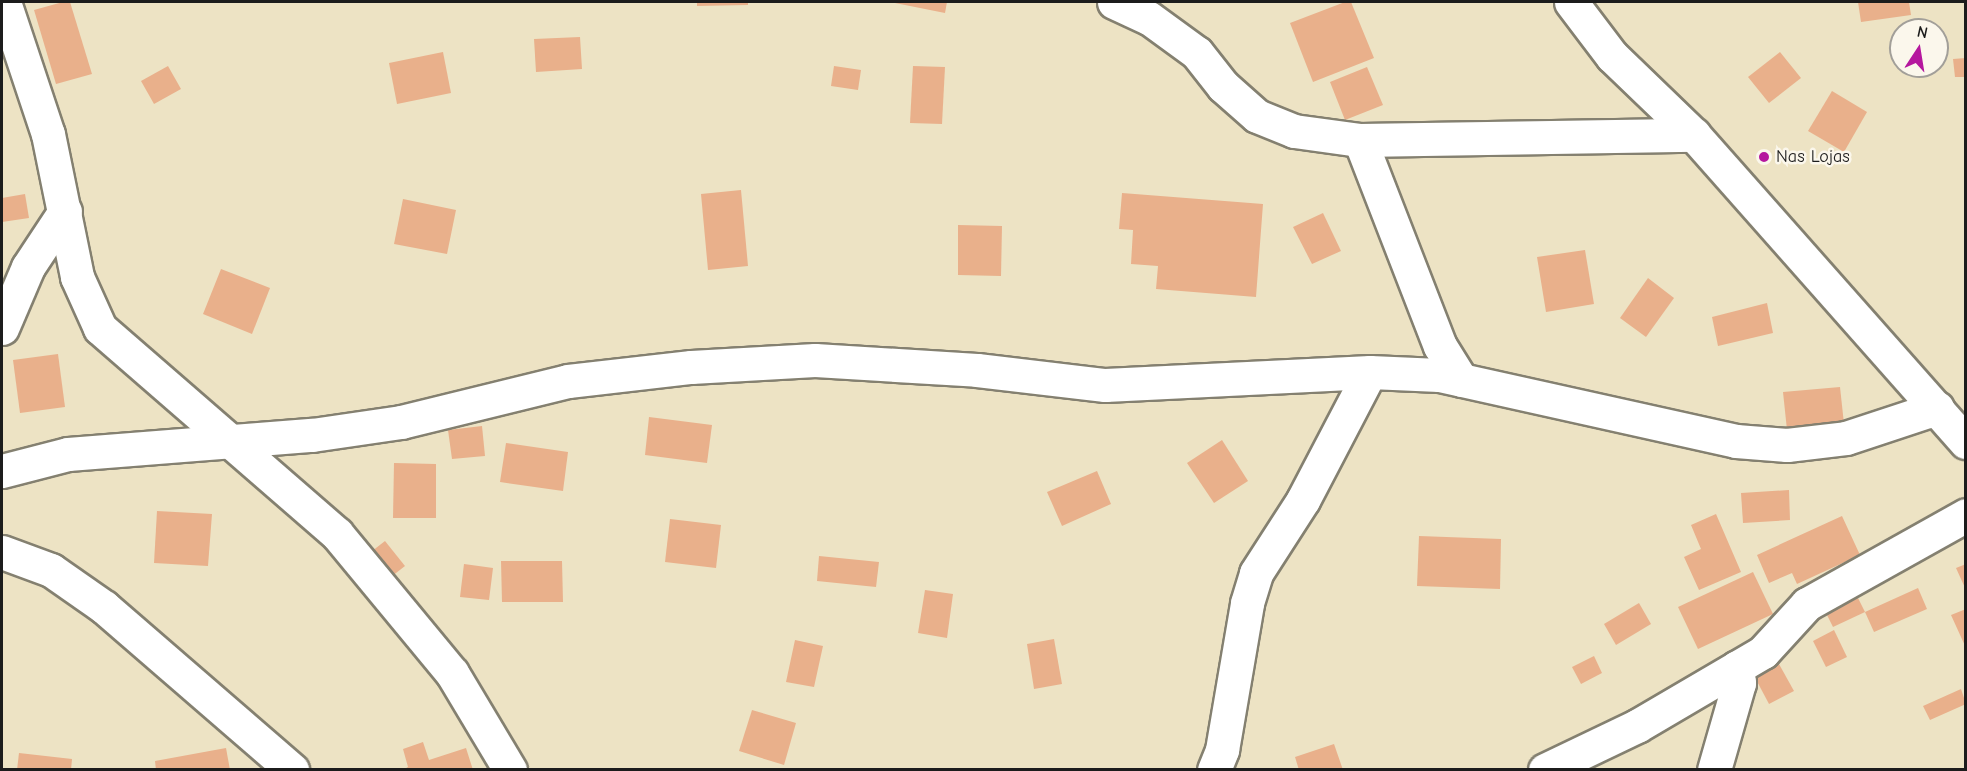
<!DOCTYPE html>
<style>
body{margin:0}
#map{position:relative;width:1967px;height:771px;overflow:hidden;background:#ede3c4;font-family:"Comic Neue",sans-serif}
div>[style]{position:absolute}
.building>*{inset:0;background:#e9b08b}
.roads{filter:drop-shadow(2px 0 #848070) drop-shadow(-2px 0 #848070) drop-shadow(0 2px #848070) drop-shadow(0 -2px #848070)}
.street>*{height:33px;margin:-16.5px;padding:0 16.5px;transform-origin:16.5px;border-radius:16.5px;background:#fff}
.secondary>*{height:33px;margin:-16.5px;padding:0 16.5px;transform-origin:16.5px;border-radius:16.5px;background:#fff}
.dots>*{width:16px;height:16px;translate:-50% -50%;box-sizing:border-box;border:3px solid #fbf7ec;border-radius:50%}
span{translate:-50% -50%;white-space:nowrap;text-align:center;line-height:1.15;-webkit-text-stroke:5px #fbf7ec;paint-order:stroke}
.poi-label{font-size:18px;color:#1c1c1c}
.left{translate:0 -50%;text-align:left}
.frame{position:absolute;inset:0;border:3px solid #1c1c1c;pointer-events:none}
.north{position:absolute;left:1889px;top:18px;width:60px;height:60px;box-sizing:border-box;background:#fbf7ec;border:2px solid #a29f99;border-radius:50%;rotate:12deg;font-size:16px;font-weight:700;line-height:24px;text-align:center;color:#1c1c1c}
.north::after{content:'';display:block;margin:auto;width:21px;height:27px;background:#b5179e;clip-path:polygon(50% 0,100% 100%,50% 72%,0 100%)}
</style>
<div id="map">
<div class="building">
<i style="clip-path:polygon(63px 2px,70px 2px,92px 74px,56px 84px,34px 10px)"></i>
<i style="clip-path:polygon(697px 2px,748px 2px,748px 5px,697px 6px)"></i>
<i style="clip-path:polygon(890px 2px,947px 2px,945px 13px)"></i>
<i style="clip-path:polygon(1345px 2px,1351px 2px,1374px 58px,1313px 82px,1290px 23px)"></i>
<i style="clip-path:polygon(1858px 2px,1909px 2px,1911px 15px,1861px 22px)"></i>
<i style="clip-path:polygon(580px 37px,582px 69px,536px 72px,534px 39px)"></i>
<i style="clip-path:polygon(443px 52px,451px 93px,397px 104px,389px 63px)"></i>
<i style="clip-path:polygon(1780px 52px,1801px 78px,1769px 103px,1748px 77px)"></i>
<i style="clip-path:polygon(1966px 58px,1966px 77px,1955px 77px,1953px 59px)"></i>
<i style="clip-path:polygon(168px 66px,181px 89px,154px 104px,141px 81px)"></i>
<i style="clip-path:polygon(834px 66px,861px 70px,858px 90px,831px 86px)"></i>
<i style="clip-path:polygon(913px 66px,945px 67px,942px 124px,910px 123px)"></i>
<i style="clip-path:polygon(1367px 67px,1383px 105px,1345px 120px,1330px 82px)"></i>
<i style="clip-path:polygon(1832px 91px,1867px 112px,1844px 152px,1808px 131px)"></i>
<i style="clip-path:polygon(741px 190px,748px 266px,708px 270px,701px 194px)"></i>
<i style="clip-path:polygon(1122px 193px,1263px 204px,1256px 297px,1156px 289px,1158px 266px,1131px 264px,1133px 230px,1119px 229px)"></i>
<i style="clip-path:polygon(25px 194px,29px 218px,2px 222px,2px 198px)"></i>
<i style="clip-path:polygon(403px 199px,456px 210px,447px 254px,394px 244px)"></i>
<i style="clip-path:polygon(1323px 213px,1341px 251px,1312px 264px,1293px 227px)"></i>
<i style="clip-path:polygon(958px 225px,1002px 226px,1001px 276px,958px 275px)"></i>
<i style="clip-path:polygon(1585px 250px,1594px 304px,1546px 312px,1537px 257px)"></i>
<i style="clip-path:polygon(221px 269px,270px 288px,252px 334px,203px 314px)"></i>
<i style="clip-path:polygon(1648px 278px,1674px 298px,1646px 337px,1620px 318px)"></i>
<i style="clip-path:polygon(1767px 303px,1773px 333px,1718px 346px,1712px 317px)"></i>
<i style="clip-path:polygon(58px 354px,65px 407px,20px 413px,13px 360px)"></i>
<i style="clip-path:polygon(1840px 387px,1844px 424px,1787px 430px,1783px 392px)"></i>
<i style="clip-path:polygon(649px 417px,712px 425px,707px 463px,645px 455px)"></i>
<i style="clip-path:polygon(482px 426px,485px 456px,452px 459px,448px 430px)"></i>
<i style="clip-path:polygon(1222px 440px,1248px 481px,1214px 503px,1187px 463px)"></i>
<i style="clip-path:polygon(506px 443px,568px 452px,563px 491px,500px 482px)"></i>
<i style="clip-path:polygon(394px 463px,436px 464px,436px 518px,393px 518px)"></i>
<i style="clip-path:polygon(1097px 471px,1111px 504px,1062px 526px,1047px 492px)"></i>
<i style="clip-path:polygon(1789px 490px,1790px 520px,1743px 523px,1741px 493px)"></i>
<i style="clip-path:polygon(157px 511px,212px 514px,208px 566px,154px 563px)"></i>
<i style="clip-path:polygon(1716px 514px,1741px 572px,1699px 590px,1684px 557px,1701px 549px,1691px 525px)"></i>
<i style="clip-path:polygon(1842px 516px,1860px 555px,1797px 584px,1792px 573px,1769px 583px,1757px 555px)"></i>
<i style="clip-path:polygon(670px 519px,721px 525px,716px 568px,665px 562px)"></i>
<i style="clip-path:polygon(1419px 536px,1501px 539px,1500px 589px,1417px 586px)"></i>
<i style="clip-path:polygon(385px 541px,405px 566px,387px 580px,367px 555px)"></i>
<i style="clip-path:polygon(819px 556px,879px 562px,876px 587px,817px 581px)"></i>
<i style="clip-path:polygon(501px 561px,562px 561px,563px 602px,502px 602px)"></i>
<i style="clip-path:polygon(464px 564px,493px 568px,489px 600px,460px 597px)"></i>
<i style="clip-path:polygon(1966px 564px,1966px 590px,1956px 568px)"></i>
<i style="clip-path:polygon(1753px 572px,1773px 614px,1698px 649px,1678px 607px)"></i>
<i style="clip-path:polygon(1918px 588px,1927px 609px,1874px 632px,1865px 612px)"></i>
<i style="clip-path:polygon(925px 590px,953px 594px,947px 638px,918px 633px)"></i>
<i style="clip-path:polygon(1858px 598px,1865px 612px,1833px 627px,1826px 613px)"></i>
<i style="clip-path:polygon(1639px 603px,1651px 624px,1616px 645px,1604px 624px)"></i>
<i style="clip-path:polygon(1966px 609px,1966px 648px,1951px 615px)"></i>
<i style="clip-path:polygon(1834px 630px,1847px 657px,1826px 667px,1813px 641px)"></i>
<i style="clip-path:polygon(1054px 639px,1062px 684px,1034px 689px,1027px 644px)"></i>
<i style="clip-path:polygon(795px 640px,823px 646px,814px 687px,786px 682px)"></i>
<i style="clip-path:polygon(1594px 656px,1602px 673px,1581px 684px,1572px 667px)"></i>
<i style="clip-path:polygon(1775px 657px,1794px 691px,1769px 704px,1751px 670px)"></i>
<i style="clip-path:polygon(1961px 689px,1966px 704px,1930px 720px,1923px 706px)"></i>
<i style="clip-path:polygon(752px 710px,796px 723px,784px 765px,739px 751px)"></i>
<i style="clip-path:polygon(423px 742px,429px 760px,466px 748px,473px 770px,402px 770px,408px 767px,403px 749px)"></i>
<i style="clip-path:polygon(1334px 744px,1343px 770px,1299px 770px,1295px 757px)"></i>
<i style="clip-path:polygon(226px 748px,230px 770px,156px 770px,155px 761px)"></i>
<i style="clip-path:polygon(19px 753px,72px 759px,71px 770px,17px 770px)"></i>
</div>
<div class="roads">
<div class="street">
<i style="left:4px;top:2px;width:139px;rotate:71.6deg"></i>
<i style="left:48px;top:134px;width:146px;rotate:78.5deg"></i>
<i style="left:77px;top:277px;width:56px;rotate:65.7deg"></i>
<i style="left:100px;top:328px;width:314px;rotate:41deg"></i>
<i style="left:337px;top:534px;width:180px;rotate:50.4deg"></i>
<i style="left:452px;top:673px;width:113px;rotate:59.1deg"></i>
<i style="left:1114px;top:2px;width:38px;rotate:25deg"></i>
<i style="left:1149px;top:18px;width:59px;rotate:36.1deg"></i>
<i style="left:1197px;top:53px;width:42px;rotate:51.8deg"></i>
<i style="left:1223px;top:86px;width:45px;rotate:41.4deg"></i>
<i style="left:1257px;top:116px;width:40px;rotate:22deg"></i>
<i style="left:1294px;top:131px;width:67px;rotate:7.8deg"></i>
<i style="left:1360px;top:140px;width:334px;rotate:-0.9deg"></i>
<i style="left:1360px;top:140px;width:221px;rotate:68.8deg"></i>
<i style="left:1440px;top:346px;width:40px;rotate:58deg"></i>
<i style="left:2px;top:328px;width:66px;rotate:-66.9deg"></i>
<i style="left:28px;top:267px;width:67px;rotate:-56.5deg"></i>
<i style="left:2px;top:471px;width:68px;rotate:-14.4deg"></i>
<i style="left:68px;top:454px;width:245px;rotate:-4.5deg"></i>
<i style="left:312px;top:435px;width:90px;rotate:-8.3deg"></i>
<i style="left:401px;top:422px;width:172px;rotate:-13.8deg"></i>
<i style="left:568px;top:381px;width:124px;rotate:-6.5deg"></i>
<i style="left:691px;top:367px;width:124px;rotate:-3.2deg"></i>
<i style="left:815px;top:360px;width:162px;rotate:3.5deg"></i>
<i style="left:977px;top:370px;width:129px;rotate:6.7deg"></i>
<i style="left:1105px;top:385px;width:265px;rotate:-2.8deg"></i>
<i style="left:1370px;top:372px;width:69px;rotate:2.5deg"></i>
<i style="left:1439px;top:375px;width:304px;rotate:12.5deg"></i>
<i style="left:1736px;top:441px;width:51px;rotate:4.5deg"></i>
<i style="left:1787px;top:445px;width:59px;rotate:-6.8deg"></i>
<i style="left:1846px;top:438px;width:96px;rotate:-18.2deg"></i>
<i style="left:2px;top:552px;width:52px;rotate:20.2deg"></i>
<i style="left:51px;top:570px;width:65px;rotate:34.9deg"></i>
<i style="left:104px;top:607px;width:249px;rotate:40.9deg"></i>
<i style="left:1214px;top:770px;width:22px;rotate:-68deg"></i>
<i style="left:1222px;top:750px;width:149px;rotate:-80.3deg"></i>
<i style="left:1247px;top:603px;width:31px;rotate:-73deg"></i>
<i style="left:1256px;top:573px;width:87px;rotate:-57.2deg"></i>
<i style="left:1303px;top:500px;width:144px;rotate:-62.4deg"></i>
<i style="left:1545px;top:770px;width:102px;rotate:-25.6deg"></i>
<i style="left:1637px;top:726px;width:146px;rotate:-30.4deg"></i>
<i style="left:1763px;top:652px;width:65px;rotate:-47.5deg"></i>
<i style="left:1807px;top:604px;width:182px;rotate:-29.2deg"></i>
<i style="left:1714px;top:770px;width:91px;rotate:-74deg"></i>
<i style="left:1739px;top:683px;width:16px;rotate:-97deg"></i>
</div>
<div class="secondary">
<i style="left:1571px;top:2px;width:68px;rotate:52.8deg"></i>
<i style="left:1612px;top:56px;width:114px;rotate:43.9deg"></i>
<i style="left:1694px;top:135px;width:410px;rotate:48.5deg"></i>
</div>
</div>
<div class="dots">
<i style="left:1764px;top:157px;background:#b5179e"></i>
</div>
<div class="poi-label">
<span class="left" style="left:1776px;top:157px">Nas Lojas</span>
</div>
<div class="frame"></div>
<div class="north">N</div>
</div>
